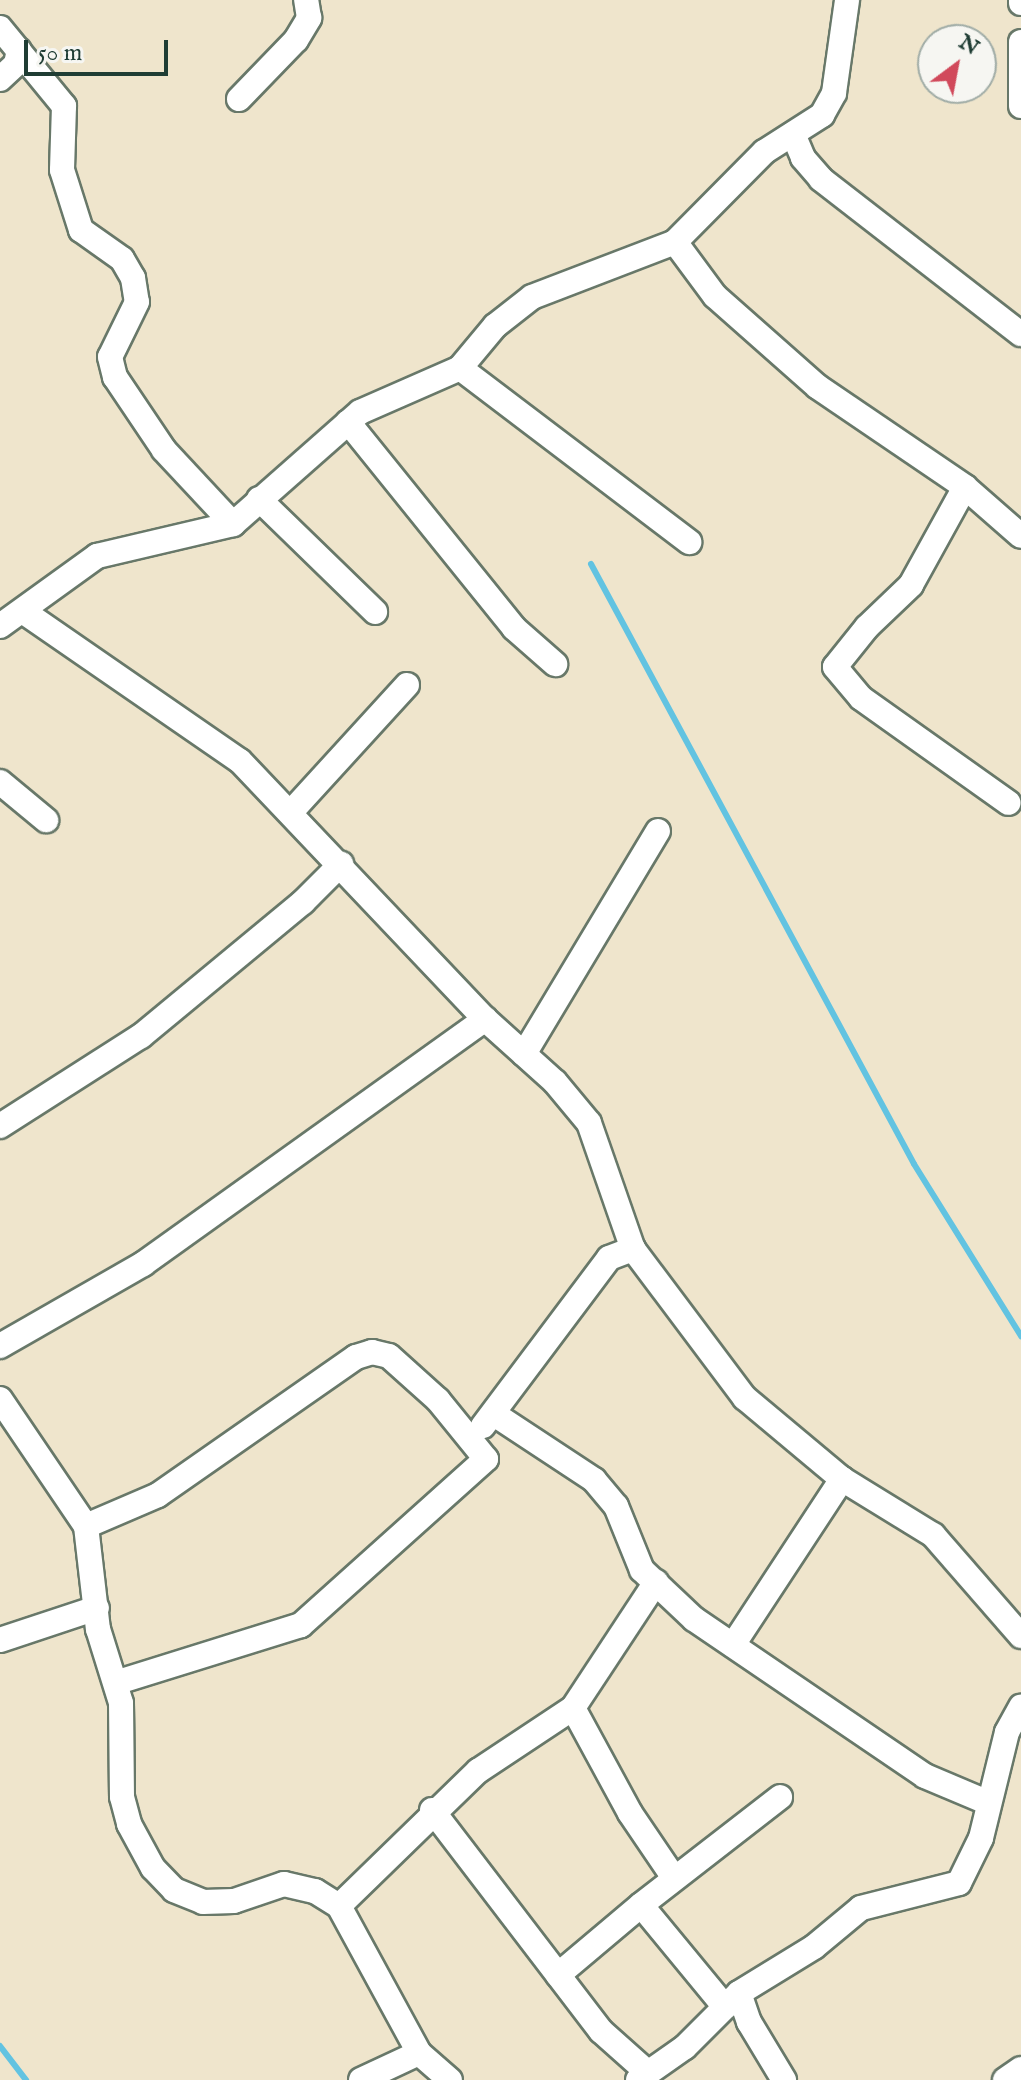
<!DOCTYPE html>
<style>
body{margin:0}
#map{position:relative;width:1021px;height:2080px;overflow:hidden;background:#efe5cc;font-family:"IM FELL English",serif}
div>[style]{position:absolute}
.stream>*{height:6px;margin:-3px;padding:0 3px;transform-origin:3px;border-radius:3px;background:#62c3e1}
.roads{filter:drop-shadow(2px 0 #687869) drop-shadow(-2px 0 #687869) drop-shadow(0 2px #687869) drop-shadow(0 -2px #687869)}
.minor>*{height:24px;margin:-12px;padding:0 12px;transform-origin:12px;border-radius:12px;background:#fff}
span{translate:-50% -50%;white-space:nowrap;text-align:center;line-height:1.15;-webkit-text-stroke:7px #f6f6f2;paint-order:stroke}
.north{position:absolute;left:917px;top:24px;width:80px;height:80px;box-sizing:border-box;background:#f6f6f2;border:2px solid #a0aca6;border-radius:50%;rotate:32deg;font-size:22px;font-weight:700;line-height:32px;text-align:center;color:#1f3d34}
.north::after{content:'';display:block;margin:auto;width:28px;height:36px;background:#d1495b;clip-path:polygon(50% 0,100% 100%,50% 72%,0 100%)}
.scale{position:absolute;left:24px;top:40px;width:144px;height:36px;box-sizing:border-box;border:4px solid #1f3d34;border-top:0;padding-left:10px;font-size:24px;line-height:28px;white-space:nowrap;color:#1f3d34;-webkit-text-stroke:6px #f6f6f2;paint-order:stroke}
</style>
<div id="map">
<div class="stream">
<i style="left:591px;top:564px;width:681px;rotate:61.7deg"></i>
<i style="left:914px;top:1164px;width:203px;rotate:58.1deg"></i>
<i style="left:0;top:2046px;width:43px;rotate:52.6deg"></i>
</div>
<div class="roads">
<div class="minor">
<i style="left:1021px;top:0;width:3px;rotate:90deg"></i>
<i style="left:0;top:28px;width:101px;rotate:50.6deg"></i>
<i style="left:64px;top:106px;width:64px;rotate:91.8deg"></i>
<i style="left:62px;top:170px;width:63px;rotate:72.4deg"></i>
<i style="left:81px;top:230px;width:50px;rotate:35.3deg"></i>
<i style="left:122px;top:259px;width:22px;rotate:60deg"></i>
<i style="left:133px;top:278px;width:24px;rotate:81deg"></i>
<i style="left:137px;top:302px;width:61px;rotate:116.1deg"></i>
<i style="left:110px;top:357px;width:21px;rotate:76deg"></i>
<i style="left:115px;top:377px;width:88px;rotate:56.1deg"></i>
<i style="left:164px;top:450px;width:101px;rotate:47deg"></i>
<i style="left:1021px;top:42px;width:64px;rotate:90deg"></i>
<i style="left:0;top:79px;width:22px;rotate:-43deg"></i>
<i style="left:16px;top:64px;width:14px;rotate:-78deg"></i>
<i style="left:239px;top:99px;width:82px;rotate:-46deg"></i>
<i style="left:296px;top:40px;width:26px;rotate:-59deg"></i>
<i style="left:309px;top:18px;width:18px;rotate:-99deg"></i>
<i style="left:793px;top:134px;width:26px;rotate:67deg"></i>
<i style="left:803px;top:158px;width:28px;rotate:49deg"></i>
<i style="left:821px;top:179px;width:253px;rotate:37.8deg"></i>
<i style="left:675px;top:242px;width:67px;rotate:53.5deg"></i>
<i style="left:715px;top:296px;width:137px;rotate:41.5deg"></i>
<i style="left:818px;top:387px;width:178px;rotate:34.2deg"></i>
<i style="left:965px;top:487px;width:74px;rotate:41.2deg"></i>
<i style="left:460px;top:368px;width:288px;rotate:37.2deg"></i>
<i style="left:348px;top:422px;width:265px;rotate:51.1deg"></i>
<i style="left:514px;top:628px;width:55px;rotate:41.3deg"></i>
<i style="left:965px;top:487px;width:112px;rotate:118.9deg"></i>
<i style="left:911px;top:585px;width:61px;rotate:136.3deg"></i>
<i style="left:867px;top:627px;width:51px;rotate:128.7deg"></i>
<i style="left:835px;top:667px;width:40px;rotate:50deg"></i>
<i style="left:861px;top:698px;width:181px;rotate:35.4deg"></i>
<i style="left:259px;top:499px;width:162px;rotate:44.2deg"></i>
<i style="left:24px;top:612px;width:262px;rotate:34.6deg"></i>
<i style="left:240px;top:761px;width:356px;rotate:46.5deg"></i>
<i style="left:485px;top:1019px;width:94px;rotate:42deg"></i>
<i style="left:555px;top:1082px;width:53px;rotate:50.3deg"></i>
<i style="left:589px;top:1123px;width:133px;rotate:70.8deg"></i>
<i style="left:633px;top:1249px;width:186px;rotate:53.1deg"></i>
<i style="left:745px;top:1398px;width:126px;rotate:39.9deg"></i>
<i style="left:842px;top:1479px;width:107px;rotate:31.6deg"></i>
<i style="left:933px;top:1535px;width:134px;rotate:48.9deg"></i>
<i style="left:0;top:626px;width:120px;rotate:-35.8deg"></i>
<i style="left:97px;top:556px;width:140px;rotate:-13.2deg"></i>
<i style="left:233px;top:524px;width:169px;rotate:-41.4deg"></i>
<i style="left:360px;top:412px;width:109px;rotate:-23.7deg"></i>
<i style="left:460px;top:368px;width:55px;rotate:-50.2deg"></i>
<i style="left:495px;top:326px;width:47px;rotate:-38.1deg"></i>
<i style="left:532px;top:297px;width:153px;rotate:-21deg"></i>
<i style="left:675px;top:242px;width:127px;rotate:-45.3deg"></i>
<i style="left:764px;top:152px;width:69px;rotate:-32.5deg"></i>
<i style="left:822px;top:115px;width:25px;rotate:-61deg"></i>
<i style="left:834px;top:93px;width:94px;rotate:-82deg"></i>
<i style="left:0;top:782px;width:60px;rotate:39.6deg"></i>
<i style="left:291px;top:812px;width:172px;rotate:-47.6deg"></i>
<i style="left:524px;top:1054px;width:260px;rotate:-59deg"></i>
<i style="left:0;top:1126px;width:167px;rotate:-32.6deg"></i>
<i style="left:141px;top:1036px;width:210px;rotate:-39.6deg"></i>
<i style="left:303px;top:902px;width:54px;rotate:-45deg"></i>
<i style="left:0;top:1346px;width:165px;rotate:-29.8deg"></i>
<i style="left:143px;top:1264px;width:421px;rotate:-35.6deg"></i>
<i style="left:0;top:1399px;width:153px;rotate:55.9deg"></i>
<i style="left:86px;top:1526px;width:104px;rotate:83.4deg"></i>
<i style="left:98px;top:1629px;width:77px;rotate:72.7deg"></i>
<i style="left:121px;top:1703px;width:94px;rotate:89.4deg"></i>
<i style="left:122px;top:1797px;width:28px;rotate:75deg"></i>
<i style="left:129px;top:1824px;width:50px;rotate:61.4deg"></i>
<i style="left:153px;top:1868px;width:30px;rotate:46deg"></i>
<i style="left:174px;top:1890px;width:31px;rotate:22deg"></i>
<i style="left:203px;top:1902px;width:31px;rotate:-2deg"></i>
<i style="left:234px;top:1901px;width:53px;rotate:-18.8deg"></i>
<i style="left:284px;top:1884px;width:32px;rotate:13deg"></i>
<i style="left:315px;top:1891px;width:28px;rotate:32deg"></i>
<i style="left:339px;top:1906px;width:167px;rotate:61.4deg"></i>
<i style="left:419px;top:2053px;width:41px;rotate:41.1deg"></i>
<i style="left:494px;top:1414px;width:120px;rotate:33.4deg"></i>
<i style="left:594px;top:1480px;width:34px;rotate:50deg"></i>
<i style="left:616px;top:1506px;width:69px;rotate:67.9deg"></i>
<i style="left:642px;top:1570px;width:71px;rotate:43.3deg"></i>
<i style="left:694px;top:1619px;width:279px;rotate:34.2deg"></i>
<i style="left:925px;top:1776px;width:69px;rotate:22.9deg"></i>
<i style="left:483px;top:1426px;width:210px;rotate:-53.1deg"></i>
<i style="left:609px;top:1258px;width:26px;rotate:-21deg"></i>
<i style="left:86px;top:1526px;width:78px;rotate:-23.3deg"></i>
<i style="left:158px;top:1495px;width:241px;rotate:-34.9deg"></i>
<i style="left:356px;top:1357px;width:17px;rotate:-17deg"></i>
<i style="left:372px;top:1352px;width:17px;rotate:13deg"></i>
<i style="left:389px;top:1356px;width:66px;rotate:41.9deg"></i>
<i style="left:438px;top:1400px;width:76px;rotate:50.9deg"></i>
<i style="left:486px;top:1459px;width:249px;rotate:138.1deg"></i>
<i style="left:301px;top:1625px;width:192px;rotate:162.7deg"></i>
<i style="left:0;top:1640px;width:102px;rotate:-18.3deg"></i>
<i style="left:733px;top:1645px;width:199px;rotate:-56.7deg"></i>
<i style="left:573px;top:1708px;width:119px;rotate:61.5deg"></i>
<i style="left:630px;top:1813px;width:78px;rotate:55.9deg"></i>
<i style="left:432px;top:1810px;width:278px;rotate:52.6deg"></i>
<i style="left:601px;top:2031px;width:62px;rotate:41.7deg"></i>
<i style="left:339px;top:1906px;width:194px;rotate:-44.2deg"></i>
<i style="left:478px;top:1771px;width:114px;rotate:-33.6deg"></i>
<i style="left:573px;top:1708px;width:151px;rotate:-56.6deg"></i>
<i style="left:558px;top:1975px;width:109px;rotate:-40.1deg"></i>
<i style="left:739px;top:1993px;width:31px;rotate:71deg"></i>
<i style="left:749px;top:2022px;width:68px;rotate:58.9deg"></i>
<i style="left:725px;top:2007px;width:132px;rotate:-129.5deg"></i>
<i style="left:641px;top:1905px;width:176px;rotate:-37.8deg"></i>
<i style="left:361px;top:2080px;width:64px;rotate:-25deg"></i>
<i style="left:638px;top:2080px;width:57px;rotate:-35.1deg"></i>
<i style="left:685px;top:2047px;width:76px;rotate:-45deg"></i>
<i style="left:739px;top:1993px;width:88px;rotate:-31.5deg"></i>
<i style="left:814px;top:1947px;width:61px;rotate:-39.7deg"></i>
<i style="left:861px;top:1908px;width:101px;rotate:-14.3deg"></i>
<i style="left:959px;top:1883px;width:50px;rotate:-63.9deg"></i>
<i style="left:981px;top:1838px;width:109px;rotate:-76.2deg"></i>
<i style="left:1007px;top:1732px;width:29px;rotate:-61deg"></i>
<i style="left:1005px;top:2080px;width:19px;rotate:-35deg"></i>
</div>
</div>
<div class="north">N</div>
<div class="scale">50 m</div>
</div>
